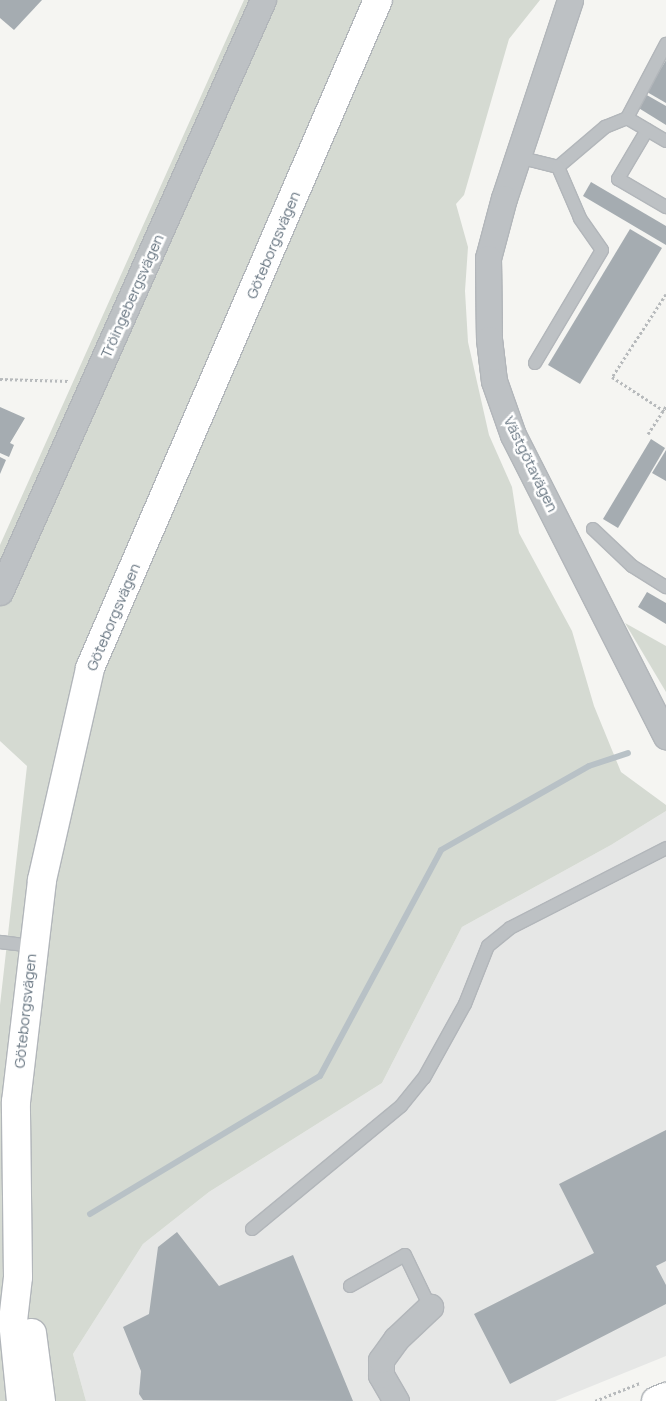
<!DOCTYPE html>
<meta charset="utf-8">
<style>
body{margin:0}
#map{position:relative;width:666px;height:1401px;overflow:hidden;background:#f5f5f2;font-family:Manrope,sans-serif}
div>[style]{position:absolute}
.built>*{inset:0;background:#e6e7e6}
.green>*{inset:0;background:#d5dad2}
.stream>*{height:6px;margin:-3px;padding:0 3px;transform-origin:3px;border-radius:3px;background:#b8c1c6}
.building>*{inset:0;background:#a5acb1}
.path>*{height:3px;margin-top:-1.5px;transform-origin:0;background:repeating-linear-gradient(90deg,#b7babc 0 2.5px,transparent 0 5px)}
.roads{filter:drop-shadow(1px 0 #b2b6ba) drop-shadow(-1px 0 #b2b6ba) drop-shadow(0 1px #b2b6ba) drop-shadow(0 -1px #b2b6ba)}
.lane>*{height:12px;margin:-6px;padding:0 6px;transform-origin:6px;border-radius:6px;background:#bdc1c4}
.street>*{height:25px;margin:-12.5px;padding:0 12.5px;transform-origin:12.5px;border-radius:12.5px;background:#bdc1c4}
.secondary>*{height:28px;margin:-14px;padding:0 14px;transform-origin:14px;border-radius:14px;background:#fff}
span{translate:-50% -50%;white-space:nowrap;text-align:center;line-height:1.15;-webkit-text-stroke:5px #fff;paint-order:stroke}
.street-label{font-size:15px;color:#677581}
</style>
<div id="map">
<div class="built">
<i style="clip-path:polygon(666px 811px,666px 1356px,555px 1401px,86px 1401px,73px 1354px,143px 1244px,209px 1192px,382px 1083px,462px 927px,611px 845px)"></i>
</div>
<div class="green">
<i style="clip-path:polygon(244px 0,540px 0,509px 39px,464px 195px,456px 204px,468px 247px,465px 291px,468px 342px,489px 435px,512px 487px,519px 533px,572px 631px,594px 706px,621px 772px,666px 805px,666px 811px,611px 845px,462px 927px,382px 1083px,209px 1192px,143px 1244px,73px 1354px,86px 1401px,0 1401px,0 1005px,27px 766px,0 741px,0 545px)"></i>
<i style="clip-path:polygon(625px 623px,666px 646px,666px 692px)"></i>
</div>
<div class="stream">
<i style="left:90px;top:1214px;width:268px;rotate:-31deg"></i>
<i style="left:320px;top:1076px;width:256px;rotate:-61.8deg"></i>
<i style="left:441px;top:850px;width:170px;rotate:-29.6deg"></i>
<i style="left:589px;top:766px;width:41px;rotate:-18.4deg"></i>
</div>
<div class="building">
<i style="clip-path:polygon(0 0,42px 0,14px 30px,0 18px)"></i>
<i style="clip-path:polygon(666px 60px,666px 103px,647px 92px)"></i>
<i style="clip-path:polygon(645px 94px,666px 106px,666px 125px,637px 107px)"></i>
<i style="clip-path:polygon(591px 182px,666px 226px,666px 245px,583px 196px)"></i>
<i style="clip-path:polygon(630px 229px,662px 248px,580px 384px,548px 365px)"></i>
<i style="clip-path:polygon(0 407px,25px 418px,10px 443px,14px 445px,9px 457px,0 453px)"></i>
<i style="clip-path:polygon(651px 439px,665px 448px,618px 528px,603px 519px)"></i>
<i style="clip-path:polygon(666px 450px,666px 481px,652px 473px)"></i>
<i style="clip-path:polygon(0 457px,6px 460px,0 474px)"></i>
<i style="clip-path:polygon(647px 592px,666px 603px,666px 624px,638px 607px)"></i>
<i style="clip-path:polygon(666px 1130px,666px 1261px,656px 1266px,666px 1285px,666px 1304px,510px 1384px,474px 1314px,594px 1253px,559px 1184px)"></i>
<i style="clip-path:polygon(177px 1232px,219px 1286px,293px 1255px,353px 1401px,143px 1400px,139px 1394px,141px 1371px,123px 1327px,149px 1314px,158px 1247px)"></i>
</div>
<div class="path">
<i style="left:666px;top:294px;width:99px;rotate:123deg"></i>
<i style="left:612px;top:377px;width:64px;rotate:32.9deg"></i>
<i style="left:0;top:379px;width:69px;rotate:1.7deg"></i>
<i style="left:648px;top:434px;width:33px;rotate:-57deg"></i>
<i style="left:595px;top:1401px;width:48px;rotate:-21.8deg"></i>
</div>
<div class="roads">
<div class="lane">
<i style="left:627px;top:118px;width:84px;rotate:-62.2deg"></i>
<i style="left:647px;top:130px;width:57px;rotate:120.6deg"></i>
<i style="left:618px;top:179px;width:56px;rotate:30.3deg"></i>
<i style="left:518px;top:157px;width:41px;rotate:14deg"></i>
<i style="left:558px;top:167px;width:62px;rotate:-40.4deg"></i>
<i style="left:605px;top:127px;width:24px;rotate:-22deg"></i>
<i style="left:627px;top:118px;width:45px;rotate:30.5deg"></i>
<i style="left:535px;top:363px;width:131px;rotate:-59.3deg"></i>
<i style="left:602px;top:250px;width:39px;rotate:-125deg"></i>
<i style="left:580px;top:218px;width:56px;rotate:-113.3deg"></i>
<i style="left:593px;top:529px;width:54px;rotate:43.5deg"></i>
<i style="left:632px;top:566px;width:40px;rotate:32deg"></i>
<i style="left:0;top:942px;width:32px;rotate:7deg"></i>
<i style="left:252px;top:1229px;width:193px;rotate:-39.5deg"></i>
<i style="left:401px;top:1106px;width:36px;rotate:-51deg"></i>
<i style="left:424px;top:1078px;width:85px;rotate:-61deg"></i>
<i style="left:465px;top:1004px;width:62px;rotate:-68.4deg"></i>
<i style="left:488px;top:946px;width:28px;rotate:-39deg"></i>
<i style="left:510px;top:928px;width:175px;rotate:-27.1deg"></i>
<i style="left:350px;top:1286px;width:63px;rotate:-29.4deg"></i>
<i style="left:405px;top:1255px;width:58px;rotate:64.3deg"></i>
</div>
<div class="street">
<i style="left:570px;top:0;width:209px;rotate:108.4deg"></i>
<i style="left:504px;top:198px;width:62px;rotate:104.9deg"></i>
<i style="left:488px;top:258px;width:81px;rotate:89.3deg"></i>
<i style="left:489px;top:339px;width:42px;rotate:83.2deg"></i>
<i style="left:494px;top:381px;width:57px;rotate:70.6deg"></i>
<i style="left:513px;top:435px;width:338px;rotate:63.1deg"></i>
<i style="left:0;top:592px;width:648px;rotate:-66.05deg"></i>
<i style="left:396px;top:1401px;width:30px;rotate:-120deg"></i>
<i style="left:381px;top:1375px;width:15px;rotate:-90deg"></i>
<i style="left:381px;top:1360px;width:26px;rotate:-54deg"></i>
<i style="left:396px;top:1339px;width:47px;rotate:-43.3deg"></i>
</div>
<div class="secondary">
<i style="left:32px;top:1333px;width:69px;rotate:82.5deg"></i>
<i style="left:21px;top:1401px;width:80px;rotate:-95.7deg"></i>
<i style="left:13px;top:1321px;width:44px;rotate:-83.5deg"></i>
<i style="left:18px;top:1277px;width:175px;rotate:-90.7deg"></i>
<i style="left:16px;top:1102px;width:224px;rotate:-83.3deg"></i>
<i style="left:42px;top:880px;width:217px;rotate:-77.2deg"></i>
<i style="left:90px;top:668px;width:727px;rotate:-66.68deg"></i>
<i style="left:656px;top:1401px;width:11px;rotate:-22deg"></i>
</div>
</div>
<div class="street-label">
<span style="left:273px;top:245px;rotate:-67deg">Göteborgsvägen</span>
<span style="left:132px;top:296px;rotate:-66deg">Tröingebergsvägen</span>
<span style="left:531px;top:464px;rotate:64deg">Västgötavägen</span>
<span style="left:113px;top:617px;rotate:-67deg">Göteborgsvägen</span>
<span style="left:25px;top:1011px;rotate:-84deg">Göteborgsvägen</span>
</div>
</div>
